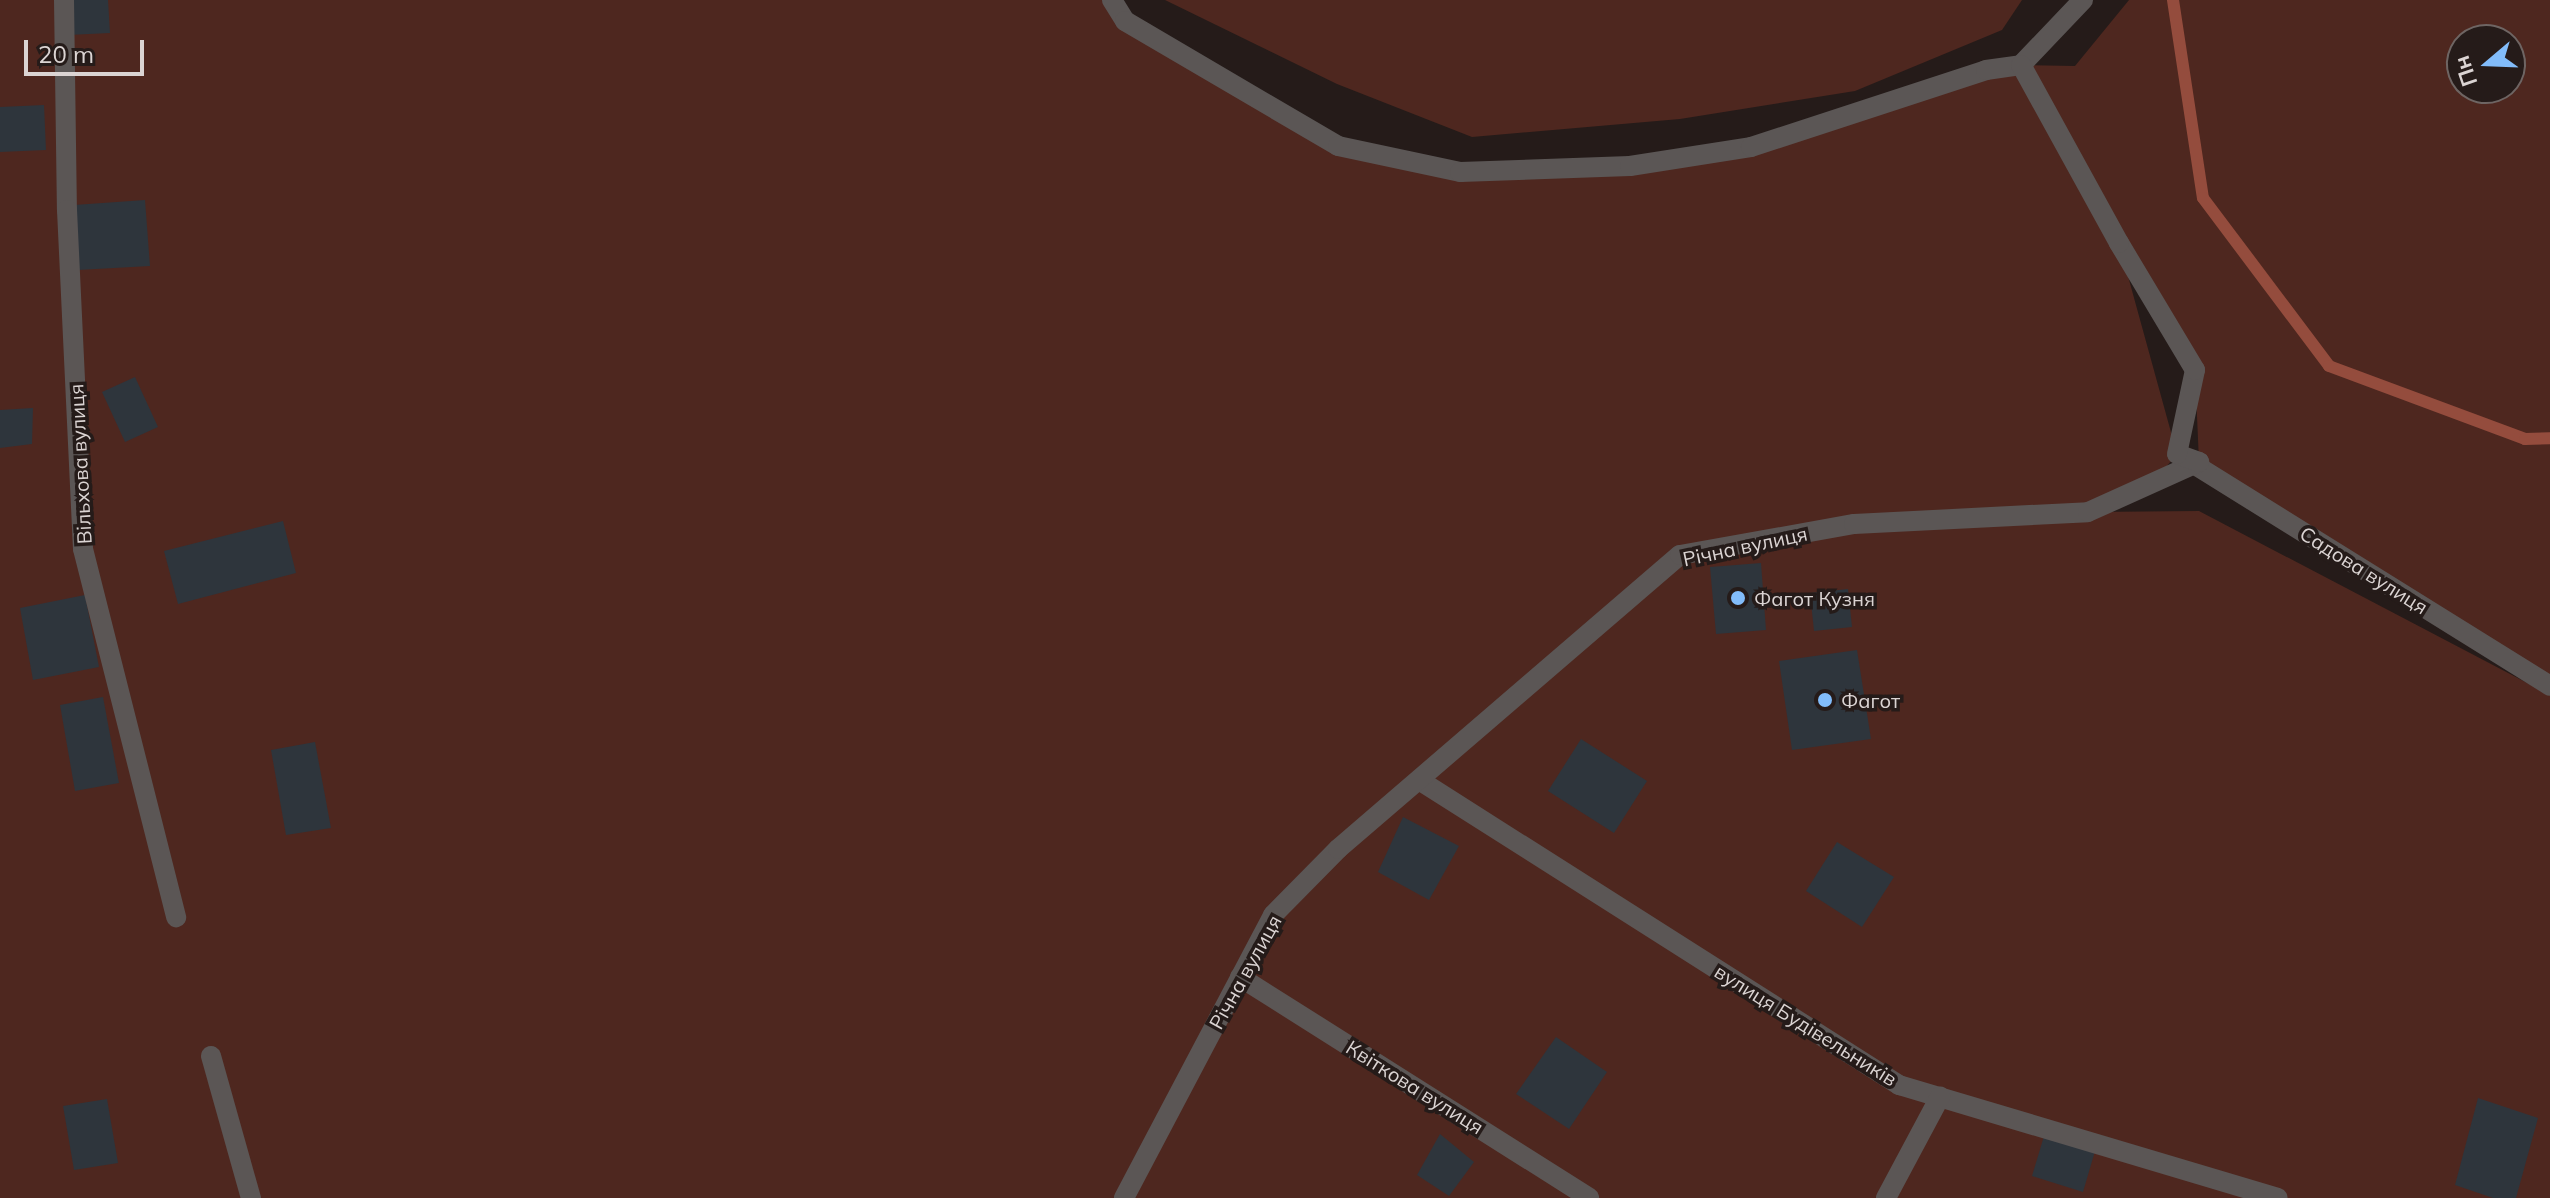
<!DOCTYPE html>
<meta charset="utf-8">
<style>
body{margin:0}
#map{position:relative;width:2550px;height:1198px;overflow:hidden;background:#251b19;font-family:Mulish,sans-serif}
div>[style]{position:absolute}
.green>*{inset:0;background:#4e271f}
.stream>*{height:12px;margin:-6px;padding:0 6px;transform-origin:6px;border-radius:6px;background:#944c3d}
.building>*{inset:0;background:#2e353c}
.minor>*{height:20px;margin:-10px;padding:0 10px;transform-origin:10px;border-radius:10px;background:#5b5655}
.dots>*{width:22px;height:22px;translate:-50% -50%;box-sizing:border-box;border:4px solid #251b19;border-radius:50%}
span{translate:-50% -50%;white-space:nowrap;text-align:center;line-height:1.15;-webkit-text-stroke:7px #251b19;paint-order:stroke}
.street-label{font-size:20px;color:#dbd4d3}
.poi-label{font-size:20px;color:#dbd4d3}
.left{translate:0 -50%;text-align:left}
.north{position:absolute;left:2446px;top:24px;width:80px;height:80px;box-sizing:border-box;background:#251b19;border:2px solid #6e6563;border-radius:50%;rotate:251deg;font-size:22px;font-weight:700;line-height:32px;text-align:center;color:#dbd4d3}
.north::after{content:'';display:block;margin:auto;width:28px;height:36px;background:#82bcfa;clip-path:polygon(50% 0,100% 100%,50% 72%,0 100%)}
.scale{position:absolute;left:24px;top:40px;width:120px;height:36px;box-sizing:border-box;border:4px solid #dbd4d3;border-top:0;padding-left:10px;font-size:24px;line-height:28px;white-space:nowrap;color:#dbd4d3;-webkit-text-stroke:6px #251b19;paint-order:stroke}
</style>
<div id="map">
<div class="green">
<i style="clip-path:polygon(evenodd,0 0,1112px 0,1125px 21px,1338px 146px,1460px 172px,1751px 147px,2021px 65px,2075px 66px,2129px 0,2550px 0,2550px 682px,2199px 462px,2195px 370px,2120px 247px,2177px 454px,2160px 474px,2090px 512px,2199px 511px,2550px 695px,2550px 1198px,0 1198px,0 0,2462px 40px,2510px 40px,2510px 88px,2462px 88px,2462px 40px)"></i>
<i style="clip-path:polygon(1165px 0,2022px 0,2002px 30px,1855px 91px,1680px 119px,1472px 137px,1337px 84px)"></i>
</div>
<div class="stream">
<i style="left:2173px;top:0;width:200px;rotate:81.4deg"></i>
<i style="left:2203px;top:198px;width:210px;rotate:53.1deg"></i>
<i style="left:2329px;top:366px;width:209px;rotate:20.4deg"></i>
<i style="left:2525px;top:439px;width:25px;rotate:-2deg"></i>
</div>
<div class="building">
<i style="clip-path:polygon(66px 0,108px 0,110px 33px,68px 35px)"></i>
<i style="clip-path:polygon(44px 105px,46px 150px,0 152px,0 107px)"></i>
<i style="clip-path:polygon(145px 200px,150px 266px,78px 270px,74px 205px)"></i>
<i style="clip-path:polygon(135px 377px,158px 427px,125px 442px,102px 392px)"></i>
<i style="clip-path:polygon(33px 408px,32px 444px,0 448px,0 410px)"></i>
<i style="clip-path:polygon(283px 521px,296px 573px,178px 604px,164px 551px)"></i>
<i style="clip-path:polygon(1761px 563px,1766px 630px,1716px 634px,1710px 567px)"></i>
<i style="clip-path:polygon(1848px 589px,1852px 627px,1814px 631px,1810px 593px)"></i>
<i style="clip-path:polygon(85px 595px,99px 667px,33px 680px,20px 608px)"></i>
<i style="clip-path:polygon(1857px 650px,1871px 739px,1792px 750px,1779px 661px)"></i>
<i style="clip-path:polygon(103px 697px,119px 783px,75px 791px,60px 705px)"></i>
<i style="clip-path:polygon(1581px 739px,1647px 781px,1614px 833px,1548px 791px)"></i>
<i style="clip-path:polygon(315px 742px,331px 828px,286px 835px,271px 750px)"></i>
<i style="clip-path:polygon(1403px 817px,1459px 846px,1429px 900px,1378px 872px)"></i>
<i style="clip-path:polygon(1837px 842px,1894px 877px,1862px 927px,1806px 891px)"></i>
<i style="clip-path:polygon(1556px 1037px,1607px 1072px,1569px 1129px,1516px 1094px)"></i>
<i style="clip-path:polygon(2478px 1098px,2538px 1118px,2516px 1198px,2493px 1198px,2455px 1185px)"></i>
<i style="clip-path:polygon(107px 1099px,118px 1163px,74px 1170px,63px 1106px)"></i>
<i style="clip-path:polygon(1440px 1134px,1474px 1162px,1449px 1196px,1417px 1175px)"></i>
<i style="clip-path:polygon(2044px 1136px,2095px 1151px,2083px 1192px,2032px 1176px)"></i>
</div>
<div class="minor">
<i style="left:64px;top:0;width:210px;rotate:89.2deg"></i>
<i style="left:67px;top:210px;width:339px;rotate:87.3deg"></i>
<i style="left:83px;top:549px;width:380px;rotate:75.8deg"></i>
<i style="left:1112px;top:0;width:25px;rotate:58deg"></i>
<i style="left:1125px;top:21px;width:247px;rotate:30.4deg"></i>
<i style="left:1338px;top:146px;width:125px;rotate:12deg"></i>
<i style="left:1460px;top:172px;width:170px;rotate:-2deg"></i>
<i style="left:1630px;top:166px;width:122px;rotate:-8.9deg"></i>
<i style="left:1751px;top:147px;width:247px;rotate:-18.1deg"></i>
<i style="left:1986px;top:70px;width:35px;rotate:-8deg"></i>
<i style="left:2021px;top:65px;width:90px;rotate:-46.4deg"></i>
<i style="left:2184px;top:458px;width:431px;rotate:31.9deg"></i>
<i style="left:1419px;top:780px;width:569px;rotate:32.43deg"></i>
<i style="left:1899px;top:1085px;width:395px;rotate:16.6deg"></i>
<i style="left:1240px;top:977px;width:413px;rotate:32.3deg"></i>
<i style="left:211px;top:1056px;width:148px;rotate:74.3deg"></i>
<i style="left:1124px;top:1198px;width:320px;rotate:-62.2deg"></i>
<i style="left:1273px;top:915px;width:93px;rotate:-45.4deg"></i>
<i style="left:1338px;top:849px;width:451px;rotate:-40.7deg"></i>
<i style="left:1680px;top:555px;width:177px;rotate:-10.1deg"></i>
<i style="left:1854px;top:524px;width:234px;rotate:-2.9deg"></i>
<i style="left:2088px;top:512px;width:122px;rotate:-24.2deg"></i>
<i style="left:2199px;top:462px;width:23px;rotate:-160deg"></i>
<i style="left:2177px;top:454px;width:86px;rotate:-77.9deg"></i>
<i style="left:2195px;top:370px;width:148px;rotate:-120.9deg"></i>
<i style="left:2119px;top:243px;width:203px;rotate:-118.8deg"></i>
<i style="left:1886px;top:1198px;width:115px;rotate:-61.9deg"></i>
</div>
<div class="dots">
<i style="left:1738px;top:598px;background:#82bcfa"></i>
<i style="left:1825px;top:700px;background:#82bcfa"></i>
</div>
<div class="street-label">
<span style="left:80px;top:464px;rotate:-93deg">Вільхова вулиця</span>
<span style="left:1745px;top:546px;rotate:-12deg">Річна вулиця</span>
<span style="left:2364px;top:570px;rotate:32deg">Садова вулиця</span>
<span style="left:1245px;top:972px;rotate:-61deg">Річна вулиця</span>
<span style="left:1806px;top:1025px;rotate:32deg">вулиця Будівельників</span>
<span style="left:1415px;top:1087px;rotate:32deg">Квіткова вулиця</span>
</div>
<div class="poi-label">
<span class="left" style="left:1754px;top:598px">Фагот Кузня</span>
<span class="left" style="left:1841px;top:700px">Фагот</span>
</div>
<div class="north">Пн</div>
<div class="scale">20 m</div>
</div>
